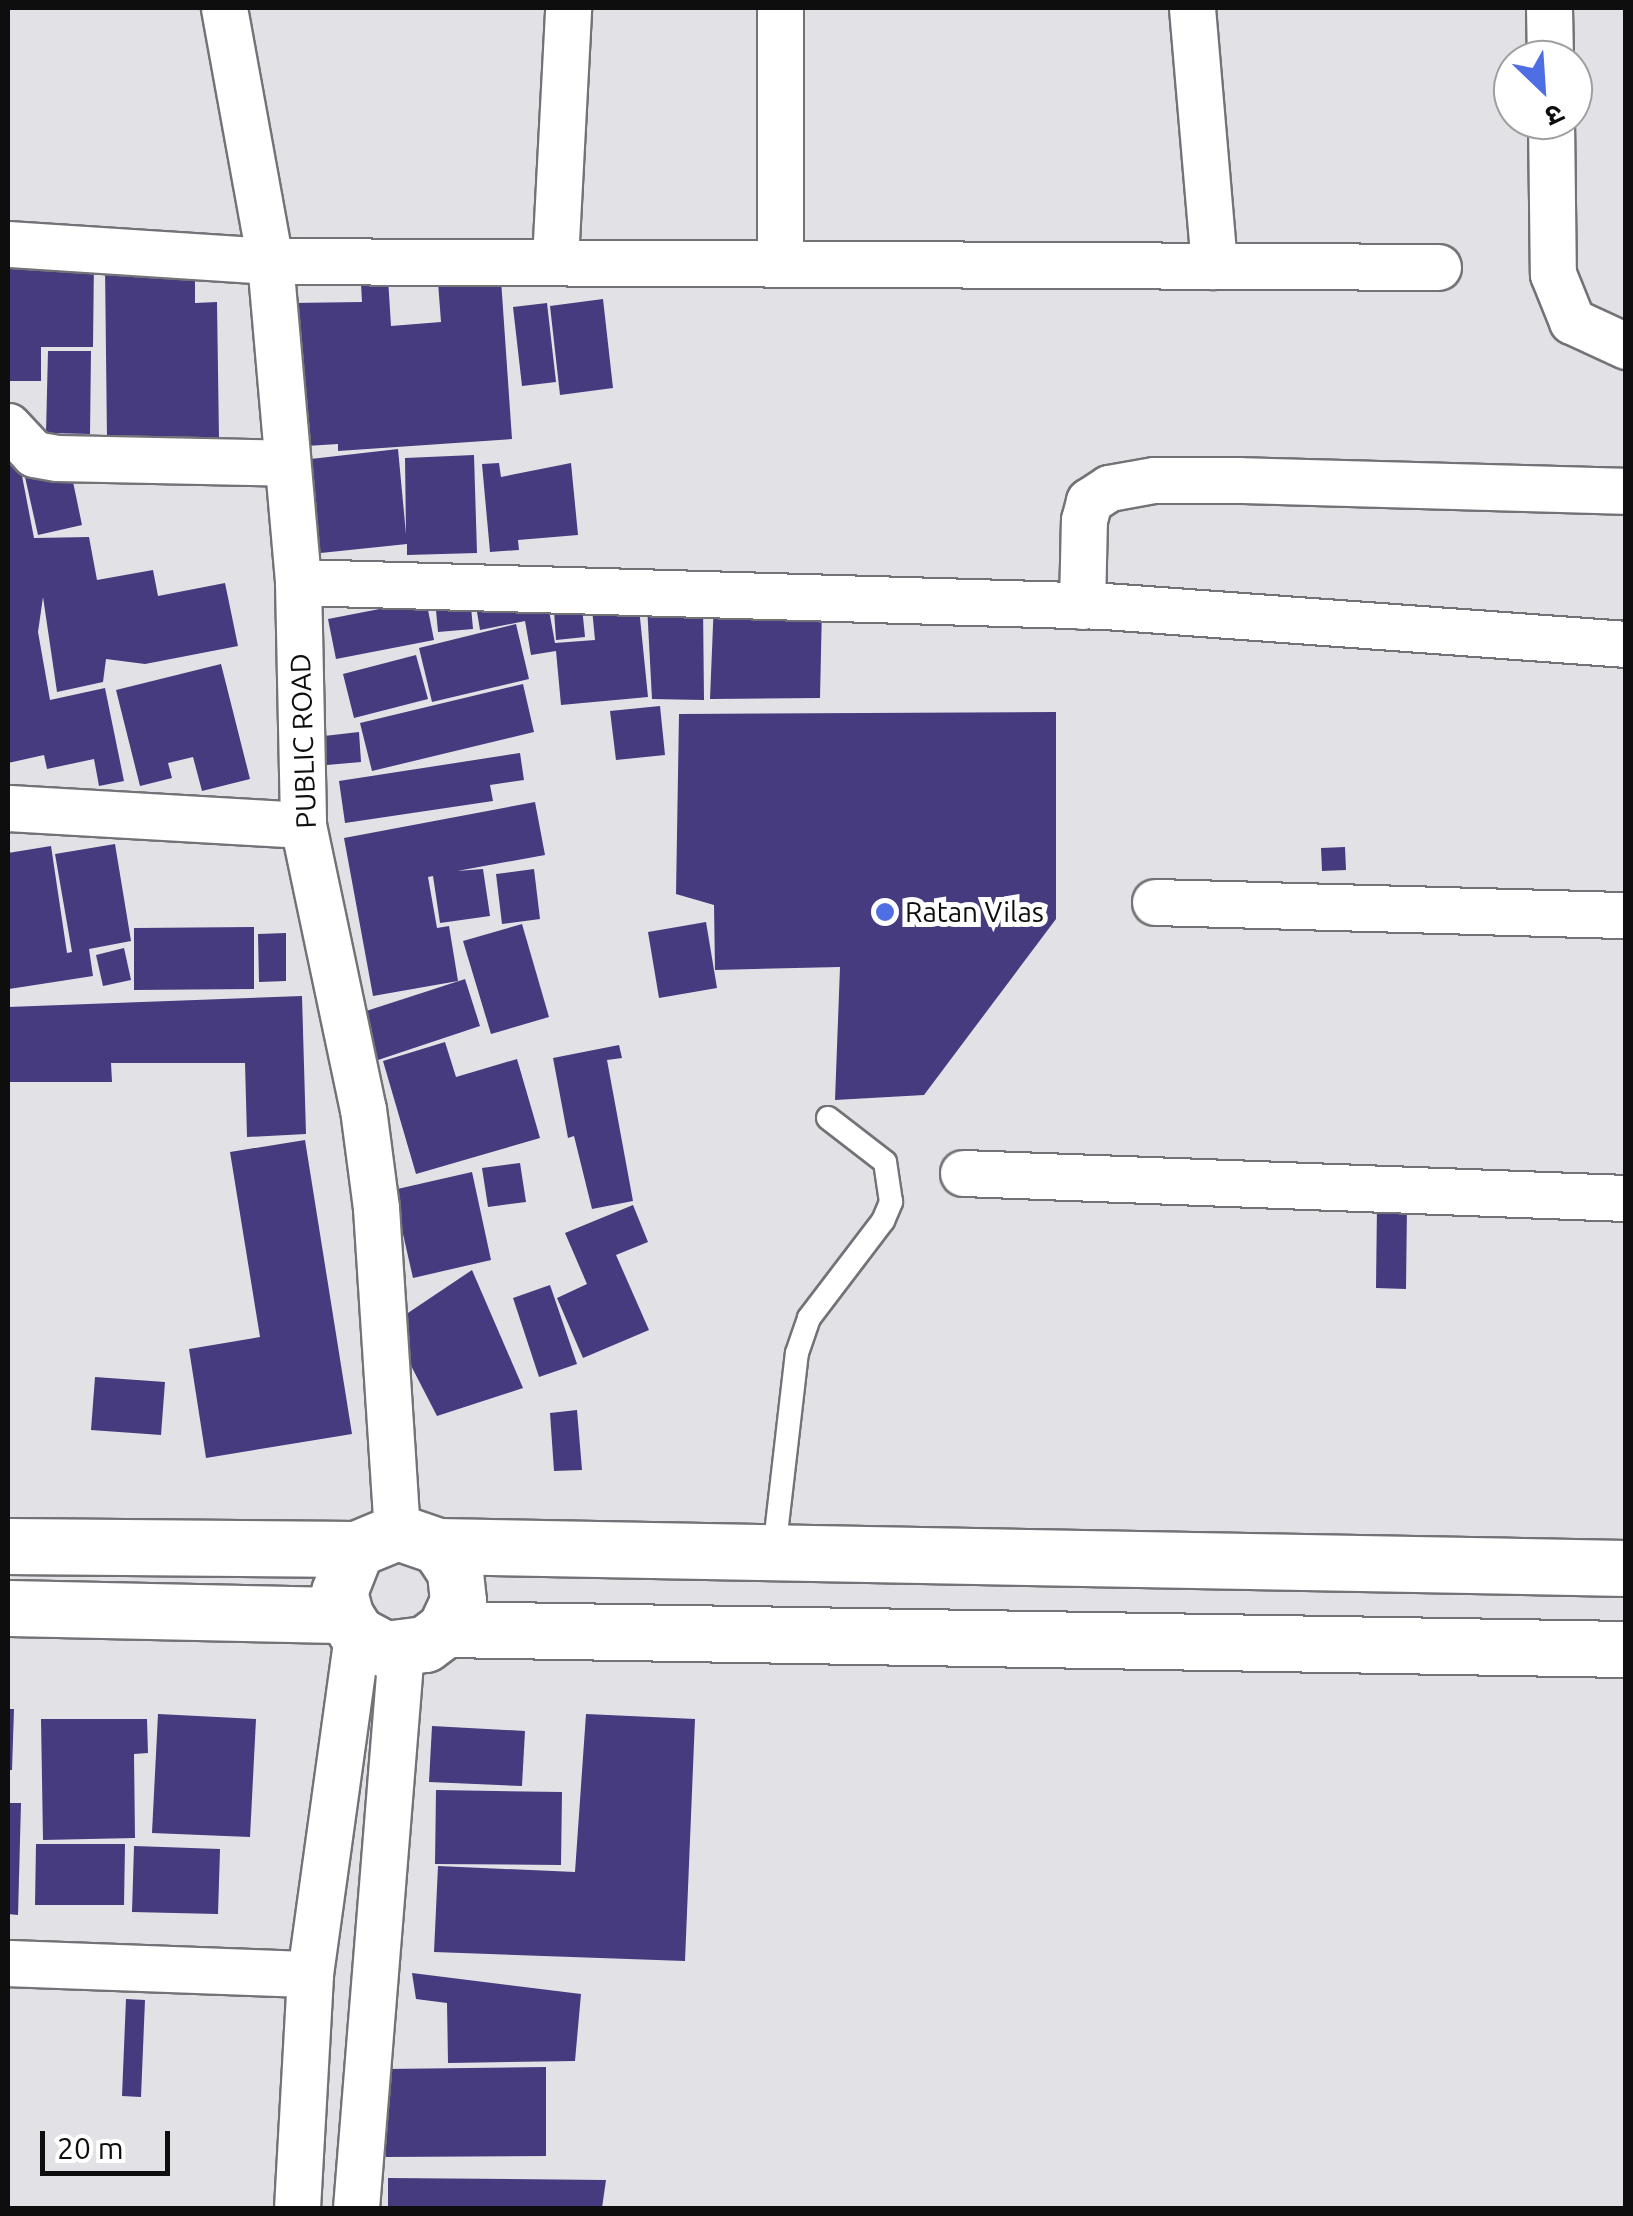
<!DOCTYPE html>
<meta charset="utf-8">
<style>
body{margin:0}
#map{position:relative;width:1633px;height:2216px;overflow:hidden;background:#e2e2e6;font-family:Ubuntu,"Noto Sans Devanagari",sans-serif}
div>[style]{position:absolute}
.building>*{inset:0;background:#453b7e}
.roads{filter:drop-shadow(2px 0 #737377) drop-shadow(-2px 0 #737377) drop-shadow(0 2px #737377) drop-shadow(0 -2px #737377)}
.service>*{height:22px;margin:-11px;padding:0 11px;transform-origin:11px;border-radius:11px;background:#fff}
.minor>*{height:45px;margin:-22.5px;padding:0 22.5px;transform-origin:22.5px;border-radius:22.5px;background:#fff}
.tertiary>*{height:55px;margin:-27.5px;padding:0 27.5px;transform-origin:27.5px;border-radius:27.5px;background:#fff}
.dots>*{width:28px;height:28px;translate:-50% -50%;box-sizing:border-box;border:5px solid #fff;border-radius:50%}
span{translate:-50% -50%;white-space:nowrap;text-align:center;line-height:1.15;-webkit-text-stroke:10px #fff;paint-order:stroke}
.street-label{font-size:28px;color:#0e0e0f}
.poi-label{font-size:28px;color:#0e0e0f}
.left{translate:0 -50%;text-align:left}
.frame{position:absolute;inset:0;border:10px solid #0e0e0f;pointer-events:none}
.north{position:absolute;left:1493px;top:40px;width:100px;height:100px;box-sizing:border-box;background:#fff;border:2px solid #9f9f9f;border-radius:50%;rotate:155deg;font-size:28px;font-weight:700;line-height:40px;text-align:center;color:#0e0e0f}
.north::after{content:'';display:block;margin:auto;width:35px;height:45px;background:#4e6fe4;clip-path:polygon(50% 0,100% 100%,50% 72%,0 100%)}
.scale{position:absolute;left:40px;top:2131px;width:130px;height:45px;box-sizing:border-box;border:5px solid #0e0e0f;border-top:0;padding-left:12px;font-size:30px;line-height:35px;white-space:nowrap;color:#0e0e0f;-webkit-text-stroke:8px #fff;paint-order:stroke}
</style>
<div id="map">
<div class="building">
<i style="clip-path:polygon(8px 257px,94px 258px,93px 347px,41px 347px,41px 381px,8px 381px)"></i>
<i style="clip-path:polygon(387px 262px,391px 326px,441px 322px,437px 269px,500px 265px,512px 439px,338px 451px,338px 444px,290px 447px,291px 303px,362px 302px,360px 265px)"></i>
<i style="clip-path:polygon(195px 265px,195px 303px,217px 302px,219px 439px,107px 440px,105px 266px)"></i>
<i style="clip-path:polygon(603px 299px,613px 388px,560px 395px,550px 306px)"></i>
<i style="clip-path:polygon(547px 303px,556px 382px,522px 386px,513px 307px)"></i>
<i style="clip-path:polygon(48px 351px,91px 351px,90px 434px,46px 433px)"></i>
<i style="clip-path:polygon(398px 449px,406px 534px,405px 458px,474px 455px,477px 553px,407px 555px,407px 544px,311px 554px,302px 460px)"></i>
<i style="clip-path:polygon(18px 455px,34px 538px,89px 537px,97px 580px,153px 570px,158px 596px,225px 583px,238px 646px,145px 664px,106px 659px,103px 682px,57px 692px,43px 597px,38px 632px,50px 700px,105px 688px,124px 781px,99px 786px,94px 759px,47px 769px,44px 755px,8px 763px,8px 457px)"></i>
<i style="clip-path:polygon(21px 459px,72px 477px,82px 525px,38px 535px)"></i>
<i style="clip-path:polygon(499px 463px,501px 477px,571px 463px,578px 535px,518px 540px,519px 550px,490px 552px,482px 464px)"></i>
<i style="clip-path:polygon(546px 594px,555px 643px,595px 640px,591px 598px,638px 598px,648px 697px,561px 705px,556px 651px,531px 655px,525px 621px,480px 630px,475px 600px)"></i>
<i style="clip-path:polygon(470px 596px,473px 629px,438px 632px,435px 600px)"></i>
<i style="clip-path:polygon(553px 596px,581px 597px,585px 637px,556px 640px)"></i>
<i style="clip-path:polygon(426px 600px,434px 640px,336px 659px,328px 619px)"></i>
<i style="clip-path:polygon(714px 601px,822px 606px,820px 698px,710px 699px)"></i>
<i style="clip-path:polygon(703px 604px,704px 700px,652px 699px,647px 605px)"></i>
<i style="clip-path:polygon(516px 624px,529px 679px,432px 702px,419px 648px)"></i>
<i style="clip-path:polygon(416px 655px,428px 699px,354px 718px,343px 674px)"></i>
<i style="clip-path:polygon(221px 664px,250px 779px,202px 791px,193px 757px,168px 763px,172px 778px,140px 786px,116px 690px)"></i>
<i style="clip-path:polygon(523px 684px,534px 732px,372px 771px,360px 723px)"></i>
<i style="clip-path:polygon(660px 706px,665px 755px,616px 760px,610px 711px)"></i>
<i style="clip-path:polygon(1056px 712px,1056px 919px,924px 1095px,835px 1100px,840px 967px,715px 970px,714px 905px,676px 894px,679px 714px)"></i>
<i style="clip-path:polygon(359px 732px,361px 762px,327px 765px,324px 736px)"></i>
<i style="clip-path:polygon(520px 753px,524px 780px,490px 785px,493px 801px,345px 823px,339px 781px)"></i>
<i style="clip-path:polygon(535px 802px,545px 855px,457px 871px,483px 869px,490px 916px,440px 923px,433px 876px,428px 877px,437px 928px,449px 926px,458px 981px,373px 996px,344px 838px)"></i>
<i style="clip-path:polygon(115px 844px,131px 941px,89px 949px,93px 976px,9px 989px,8px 853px,51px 846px,67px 953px,72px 952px,55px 854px)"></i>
<i style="clip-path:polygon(1345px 847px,1346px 870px,1322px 871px,1321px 848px)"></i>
<i style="clip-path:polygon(534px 869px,540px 919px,502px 924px,496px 874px)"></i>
<i style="clip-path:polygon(706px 922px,717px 988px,659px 998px,648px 932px)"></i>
<i style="clip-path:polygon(522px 924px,549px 1017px,491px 1034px,463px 941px)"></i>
<i style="clip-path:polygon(254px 927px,254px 989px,134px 990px,134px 928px)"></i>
<i style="clip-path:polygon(286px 933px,286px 981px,259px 982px,258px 934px)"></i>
<i style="clip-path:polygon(124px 948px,131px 980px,103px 986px,96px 955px)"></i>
<i style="clip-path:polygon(465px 979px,480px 1026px,375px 1061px,360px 1013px)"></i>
<i style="clip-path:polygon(302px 996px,306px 1134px,247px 1137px,245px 1063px,111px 1063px,112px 1082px,8px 1082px,8px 1007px)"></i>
<i style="clip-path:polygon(445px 1042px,456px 1077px,517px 1059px,540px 1138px,416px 1174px,383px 1061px)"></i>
<i style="clip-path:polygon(619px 1045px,622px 1058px,607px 1060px,633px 1201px,592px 1209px,574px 1136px,568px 1138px,553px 1058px)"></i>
<i style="clip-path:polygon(305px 1140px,352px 1434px,206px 1458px,189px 1349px,260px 1337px,230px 1152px)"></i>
<i style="clip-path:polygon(520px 1163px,526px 1202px,488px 1207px,482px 1168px)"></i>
<i style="clip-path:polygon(472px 1172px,491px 1260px,413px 1278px,393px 1190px)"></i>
<i style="clip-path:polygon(633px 1205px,648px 1242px,616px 1255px,649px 1330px,583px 1358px,557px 1298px,587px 1284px,565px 1233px)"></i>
<i style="clip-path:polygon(1377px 1205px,1407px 1205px,1406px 1289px,1376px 1288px)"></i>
<i style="clip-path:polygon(472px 1270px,523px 1388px,437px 1416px,390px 1325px)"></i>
<i style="clip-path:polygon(550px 1285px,577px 1364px,539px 1377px,513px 1298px)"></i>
<i style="clip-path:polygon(95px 1377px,165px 1382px,161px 1435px,91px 1430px)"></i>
<i style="clip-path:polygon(577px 1410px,582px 1470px,554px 1471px,550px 1413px)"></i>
<i style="clip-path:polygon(8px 1709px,14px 1709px,12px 1770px,8px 1770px)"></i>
<i style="clip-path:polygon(158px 1714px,256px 1719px,250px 1837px,152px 1833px)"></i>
<i style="clip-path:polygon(586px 1714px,695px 1719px,685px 1961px,434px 1952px,438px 1866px,575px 1872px)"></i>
<i style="clip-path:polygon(41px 1719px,147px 1719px,148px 1753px,134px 1754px,135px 1838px,43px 1840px)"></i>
<i style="clip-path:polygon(432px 1726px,525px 1731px,522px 1786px,429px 1782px)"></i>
<i style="clip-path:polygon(436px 1790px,562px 1792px,561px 1865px,435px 1864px)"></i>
<i style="clip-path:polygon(8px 1803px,21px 1803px,18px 1915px,8px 1914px)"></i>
<i style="clip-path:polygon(36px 1844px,125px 1844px,124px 1905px,35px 1905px)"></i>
<i style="clip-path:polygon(134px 1846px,220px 1849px,218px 1914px,132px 1912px)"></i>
<i style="clip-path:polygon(412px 1973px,581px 1994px,575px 2061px,448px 2063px,447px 2003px,416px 1999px)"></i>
<i style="clip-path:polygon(126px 1999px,145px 2000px,141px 2097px,122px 2096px)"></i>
<i style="clip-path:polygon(546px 2067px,546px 2156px,386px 2157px,386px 2069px)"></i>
<i style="clip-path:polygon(388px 2178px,606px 2180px,602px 2208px,407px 2208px,388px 2207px)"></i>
</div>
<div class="roads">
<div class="service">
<i style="left:774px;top:1551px;width:199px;rotate:-83.4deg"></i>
<i style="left:797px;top:1353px;width:37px;rotate:-71deg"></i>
<i style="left:809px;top:1318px;width:122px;rotate:-52.7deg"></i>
<i style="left:883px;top:1221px;width:21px;rotate:-67deg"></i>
<i style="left:891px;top:1202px;width:40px;rotate:-98.5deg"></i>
<i style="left:885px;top:1162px;width:72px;rotate:-142.3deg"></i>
</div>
<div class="minor">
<i style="left:224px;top:8px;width:257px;rotate:79.7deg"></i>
<i style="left:270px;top:261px;width:322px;rotate:85deg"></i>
<i style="left:298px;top:582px;width:243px;rotate:88.8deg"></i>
<i style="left:303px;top:825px;width:290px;rotate:78.1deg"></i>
<i style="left:363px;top:1109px;width:100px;rotate:82.5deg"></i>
<i style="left:376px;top:1208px;width:325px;rotate:86.3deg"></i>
<i style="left:780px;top:8px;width:254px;rotate:90deg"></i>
<i style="left:1192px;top:8px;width:259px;rotate:85.1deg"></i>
<i style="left:1549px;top:8px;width:52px;rotate:88.9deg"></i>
<i style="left:1551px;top:120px;width:154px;rotate:89.3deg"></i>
<i style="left:1553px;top:274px;width:51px;rotate:68deg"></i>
<i style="left:1572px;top:321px;width:60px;rotate:24.8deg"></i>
<i style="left:8px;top:244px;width:263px;rotate:3.7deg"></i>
<i style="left:270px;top:261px;width:1168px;rotate:0.29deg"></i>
<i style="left:555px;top:260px;width:252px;rotate:-87deg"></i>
<i style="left:8px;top:426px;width:38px;rotate:47deg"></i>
<i style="left:34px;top:454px;width:23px;rotate:10deg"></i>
<i style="left:57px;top:458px;width:230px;rotate:1.2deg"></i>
<i style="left:298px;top:582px;width:807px;rotate:1.7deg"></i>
<i style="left:1105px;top:606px;width:522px;rotate:4.17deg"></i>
<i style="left:1082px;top:606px;width:86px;rotate:-88.7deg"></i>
<i style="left:1084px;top:520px;width:20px;rotate:-75deg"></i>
<i style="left:1089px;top:501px;width:24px;rotate:-33deg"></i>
<i style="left:1109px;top:488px;width:46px;rotate:-10.1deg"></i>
<i style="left:1154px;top:480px;width:85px"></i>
<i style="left:1239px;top:480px;width:387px;rotate:1.6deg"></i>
<i style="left:8px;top:808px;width:295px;rotate:3.3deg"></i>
<i style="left:1155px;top:902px;width:471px;rotate:1.6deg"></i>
<i style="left:963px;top:1173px;width:663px;rotate:2.16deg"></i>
<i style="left:8px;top:1963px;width:302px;rotate:2.1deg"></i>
<i style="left:297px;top:2208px;width:234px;rotate:-86.8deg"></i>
<i style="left:310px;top:1974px;width:343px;rotate:-82.1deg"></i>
<i style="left:356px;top:2208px;width:560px;rotate:-85.39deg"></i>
</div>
<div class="tertiary">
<i style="left:8px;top:1546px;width:348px;rotate:0.5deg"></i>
<i style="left:438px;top:1546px;width:1188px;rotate:1.06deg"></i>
<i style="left:8px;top:1608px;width:337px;rotate:1.2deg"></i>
<i style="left:445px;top:1629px;width:31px;rotate:-65deg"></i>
<i style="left:458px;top:1601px;width:30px;rotate:-96deg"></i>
<i style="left:455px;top:1571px;width:30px;rotate:-124deg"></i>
<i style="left:438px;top:1546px;width:43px;rotate:-161.1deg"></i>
<i style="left:397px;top:1532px;width:44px;rotate:157.5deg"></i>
<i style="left:356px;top:1549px;width:46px;rotate:111.6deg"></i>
<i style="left:339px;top:1592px;width:24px;rotate:75deg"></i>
<i style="left:345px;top:1615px;width:22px;rotate:58deg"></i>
<i style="left:357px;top:1634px;width:32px;rotate:28deg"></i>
<i style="left:385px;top:1649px;width:40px;rotate:-7.1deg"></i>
<i style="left:425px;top:1644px;width:25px;rotate:-37deg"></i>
<i style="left:445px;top:1629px;width:1181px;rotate:0.97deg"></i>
</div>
</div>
<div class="dots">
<i style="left:885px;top:912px;background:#4e6fe4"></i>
</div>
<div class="street-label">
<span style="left:303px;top:741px;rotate:-92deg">PUBLIC ROAD</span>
</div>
<div class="poi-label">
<span class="left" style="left:905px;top:912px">Ratan Vilas</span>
</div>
<div class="frame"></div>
<div class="north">उ</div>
<div class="scale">20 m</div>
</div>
